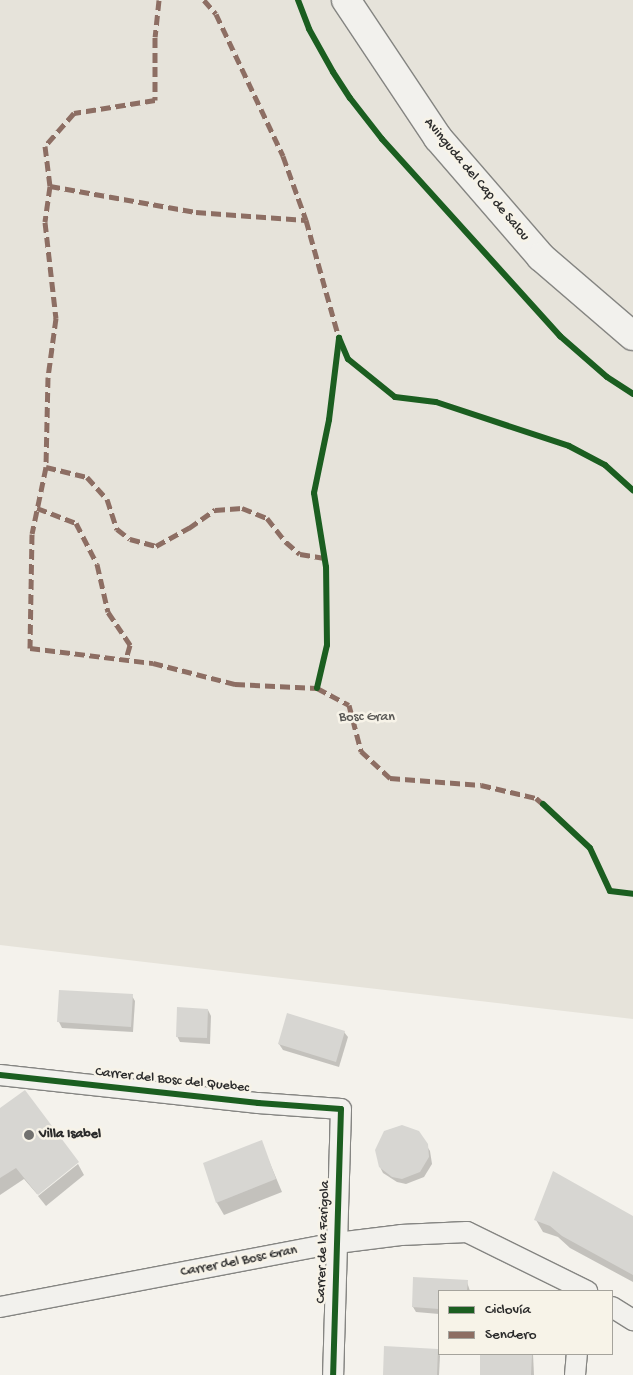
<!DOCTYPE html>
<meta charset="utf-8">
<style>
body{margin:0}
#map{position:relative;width:633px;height:1375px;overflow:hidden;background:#f4f2ec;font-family:"Gochi Hand",sans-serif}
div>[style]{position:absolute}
.green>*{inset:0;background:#e6e3da}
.shadow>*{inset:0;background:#0003}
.building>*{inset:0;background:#d7d6d2}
.roads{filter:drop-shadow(1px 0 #858582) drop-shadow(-1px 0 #858582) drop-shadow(0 1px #858582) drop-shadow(0 -1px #858582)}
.street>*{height:20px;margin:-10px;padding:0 10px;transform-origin:10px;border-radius:10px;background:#f2f1ed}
.secondary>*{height:28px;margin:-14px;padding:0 14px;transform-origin:14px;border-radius:14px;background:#f2f1ed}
.quiet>*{height:5px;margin-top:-2.5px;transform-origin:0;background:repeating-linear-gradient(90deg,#8d6e63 0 10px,transparent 0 15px)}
.cycleway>*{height:6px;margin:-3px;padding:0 3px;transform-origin:3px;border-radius:3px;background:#1b5e20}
.dots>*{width:14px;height:14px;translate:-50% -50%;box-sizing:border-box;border:2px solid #f7f3e8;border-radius:50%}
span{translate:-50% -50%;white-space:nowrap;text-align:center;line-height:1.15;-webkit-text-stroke:5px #f7f3e8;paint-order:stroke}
.street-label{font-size:14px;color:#2b2b2b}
.park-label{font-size:14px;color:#575653}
.poi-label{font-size:14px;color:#2b2b2b;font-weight:700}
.left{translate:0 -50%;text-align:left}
.legend{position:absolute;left:438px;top:1290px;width:175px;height:65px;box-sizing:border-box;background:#f7f3e8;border:1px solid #a5a39c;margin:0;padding:6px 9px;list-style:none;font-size:15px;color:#2b2b2b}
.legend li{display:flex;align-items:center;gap:10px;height:25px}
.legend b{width:25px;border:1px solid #a5a39c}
</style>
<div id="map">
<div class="green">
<i style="clip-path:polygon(0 0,633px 0,633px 1019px,0 945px)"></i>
</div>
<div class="shadow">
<i style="clip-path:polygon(132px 996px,135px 1001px,133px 1032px,62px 1028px,59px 1022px)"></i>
<i style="clip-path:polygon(208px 1010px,211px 1016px,210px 1044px,180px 1042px,177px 1036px)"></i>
<i style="clip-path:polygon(344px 1032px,348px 1037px,339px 1067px,283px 1050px,279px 1044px)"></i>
<i style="clip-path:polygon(0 1110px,77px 1162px,37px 1194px,24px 1179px,0 1195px)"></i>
<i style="clip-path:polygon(418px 1132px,430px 1151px,432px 1164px,424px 1177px,406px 1184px,397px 1182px,383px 1173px,380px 1167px)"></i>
<i style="clip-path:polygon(261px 1142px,282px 1192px,224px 1215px,217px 1203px,205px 1164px)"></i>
<i style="clip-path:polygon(78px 1164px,84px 1175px,46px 1206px,38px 1196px)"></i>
<i style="clip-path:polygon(633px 1218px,633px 1282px,570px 1248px,558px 1237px,543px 1232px,536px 1220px)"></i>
<i style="clip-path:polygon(415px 1278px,467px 1282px,470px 1291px,439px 1291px,439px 1314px,416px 1312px,413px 1307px)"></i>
<i style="clip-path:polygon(437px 1350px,440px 1356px,439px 1375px,384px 1375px)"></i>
<i style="clip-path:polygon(482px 1354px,533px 1354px,534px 1375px,481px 1375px)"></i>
</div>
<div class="building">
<i style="clip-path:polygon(59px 990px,133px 994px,131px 1027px,57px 1022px)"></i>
<i style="clip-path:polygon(177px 1007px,208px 1009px,207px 1038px,176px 1037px)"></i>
<i style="clip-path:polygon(287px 1013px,345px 1031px,336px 1062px,278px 1044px)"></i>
<i style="clip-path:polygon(25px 1090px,79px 1162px,38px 1195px,16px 1168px,0 1178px,0 1108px)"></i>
<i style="clip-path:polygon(402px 1125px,419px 1131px,428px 1144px,429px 1157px,420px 1172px,402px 1179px,392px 1177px,379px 1167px,375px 1150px,384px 1131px)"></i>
<i style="clip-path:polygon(262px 1140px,276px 1179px,216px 1203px,203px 1163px)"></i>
<i style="clip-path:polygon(553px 1171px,633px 1216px,633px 1275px,562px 1236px,550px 1226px,534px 1220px)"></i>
<i style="clip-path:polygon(413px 1277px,468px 1280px,467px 1291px,439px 1291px,439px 1309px,412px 1307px)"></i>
<i style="clip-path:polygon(384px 1346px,438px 1349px,437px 1375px,383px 1375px)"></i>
<i style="clip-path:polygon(480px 1354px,532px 1354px,531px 1375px,480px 1375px)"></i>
</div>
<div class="roads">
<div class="street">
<i style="left:0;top:1075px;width:260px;rotate:6.2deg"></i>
<i style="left:258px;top:1103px;width:83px;rotate:4.1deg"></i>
<i style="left:341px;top:1109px;width:266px;rotate:91.7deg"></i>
<i style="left:0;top:1307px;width:343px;rotate:-10.8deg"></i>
<i style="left:337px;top:1243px;width:64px;rotate:-7.1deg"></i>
<i style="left:401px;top:1235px;width:66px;rotate:-2.6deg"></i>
<i style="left:467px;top:1232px;width:134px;rotate:26.2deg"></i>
<i style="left:612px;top:1307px;width:25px;rotate:32deg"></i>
<i style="left:575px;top:1375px;width:21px;rotate:-85deg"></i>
</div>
<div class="secondary">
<i style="left:346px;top:0;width:166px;rotate:56.3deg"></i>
<i style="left:438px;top:138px;width:157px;rotate:49.1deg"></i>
<i style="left:541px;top:257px;width:121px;rotate:40.7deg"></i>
</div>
</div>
<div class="quiet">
<i style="left:159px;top:0;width:37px;rotate:96deg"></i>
<i style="left:155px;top:37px;width:63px;rotate:90deg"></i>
<i style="left:155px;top:100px;width:82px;rotate:170.9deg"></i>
<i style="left:74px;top:113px;width:44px;rotate:131.3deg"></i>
<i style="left:45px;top:146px;width:40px;rotate:82.9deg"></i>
<i style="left:50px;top:186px;width:36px;rotate:98deg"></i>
<i style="left:45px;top:222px;width:97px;rotate:83.5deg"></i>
<i style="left:56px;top:318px;width:60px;rotate:97.7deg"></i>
<i style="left:48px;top:377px;width:90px;rotate:91.3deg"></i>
<i style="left:46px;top:467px;width:68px;rotate:101.8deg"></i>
<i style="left:32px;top:534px;width:114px;rotate:91deg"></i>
<i style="left:30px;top:648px;width:124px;rotate:7deg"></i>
<i style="left:153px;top:663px;width:85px;rotate:14.4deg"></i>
<i style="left:235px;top:684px;width:82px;rotate:2.8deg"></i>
<i style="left:317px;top:688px;width:36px;rotate:28deg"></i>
<i style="left:349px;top:705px;width:48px;rotate:75.4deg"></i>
<i style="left:361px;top:751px;width:40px;rotate:43deg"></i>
<i style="left:390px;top:778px;width:91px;rotate:4.4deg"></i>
<i style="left:481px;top:785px;width:57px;rotate:13.3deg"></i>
<i style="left:536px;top:798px;width:9px;rotate:41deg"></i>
<i style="left:204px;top:0;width:18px;rotate:49deg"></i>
<i style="left:216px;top:14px;width:157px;rotate:64.7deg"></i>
<i style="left:283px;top:156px;width:68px;rotate:70.2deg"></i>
<i style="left:306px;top:220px;width:123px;rotate:74.4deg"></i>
<i style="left:50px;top:186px;width:148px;rotate:10.1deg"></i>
<i style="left:196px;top:212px;width:110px;rotate:4.2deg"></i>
<i style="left:46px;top:467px;width:42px;rotate:13.7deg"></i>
<i style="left:87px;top:477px;width:30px;rotate:48deg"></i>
<i style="left:107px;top:499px;width:32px;rotate:72deg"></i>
<i style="left:117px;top:529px;width:16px;rotate:38deg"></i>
<i style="left:130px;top:539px;width:27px;rotate:15deg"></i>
<i style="left:156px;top:546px;width:38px;rotate:-29deg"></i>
<i style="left:189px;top:528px;width:32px;rotate:-35deg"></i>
<i style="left:215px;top:510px;width:27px;rotate:-4deg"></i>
<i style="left:242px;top:508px;width:27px;rotate:22deg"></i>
<i style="left:267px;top:518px;width:31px;rotate:52deg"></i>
<i style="left:286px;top:542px;width:18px;rotate:41deg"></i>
<i style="left:300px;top:554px;width:25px;rotate:9deg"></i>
<i style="left:37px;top:508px;width:42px;rotate:21deg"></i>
<i style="left:76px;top:523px;width:46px;rotate:62.9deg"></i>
<i style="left:97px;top:564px;width:49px;rotate:77.1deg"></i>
<i style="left:108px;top:612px;width:40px;rotate:56deg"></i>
<i style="left:130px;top:645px;width:15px;rotate:106deg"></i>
</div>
<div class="cycleway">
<i style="left:298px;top:0;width:31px;rotate:69deg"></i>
<i style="left:309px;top:29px;width:49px;rotate:60.8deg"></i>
<i style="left:333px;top:72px;width:31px;rotate:57deg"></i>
<i style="left:350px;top:98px;width:52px;rotate:52deg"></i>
<i style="left:382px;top:139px;width:266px;rotate:47.9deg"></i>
<i style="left:560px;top:336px;width:62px;rotate:41.1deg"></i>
<i style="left:607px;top:377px;width:31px;rotate:33deg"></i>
<i style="left:317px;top:688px;width:44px;rotate:-76.9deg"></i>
<i style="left:327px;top:645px;width:78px;rotate:-90.7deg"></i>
<i style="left:326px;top:567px;width:75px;rotate:-99.2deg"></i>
<i style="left:314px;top:493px;width:75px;rotate:-78.4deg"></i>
<i style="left:329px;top:420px;width:83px;rotate:-83deg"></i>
<i style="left:339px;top:338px;width:23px;rotate:67deg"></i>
<i style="left:348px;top:359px;width:60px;rotate:39deg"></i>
<i style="left:395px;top:397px;width:41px;rotate:7deg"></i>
<i style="left:436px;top:402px;width:140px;rotate:18.3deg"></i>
<i style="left:569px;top:446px;width:41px;rotate:27.8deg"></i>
<i style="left:605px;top:465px;width:38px;rotate:42deg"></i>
<i style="left:543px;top:804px;width:64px;rotate:43.1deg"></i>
<i style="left:590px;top:848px;width:47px;rotate:65.1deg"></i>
<i style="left:610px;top:891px;width:23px;rotate:7deg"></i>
<i style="left:0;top:1075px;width:260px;rotate:6.2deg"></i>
<i style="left:258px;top:1103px;width:83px;rotate:4.1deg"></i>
<i style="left:341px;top:1109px;width:266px;rotate:91.7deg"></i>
</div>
<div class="dots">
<i style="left:29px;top:1135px;background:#71716f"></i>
</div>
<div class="street-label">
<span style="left:476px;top:180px;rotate:50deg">Avinguda del Cap de Salou</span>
<span style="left:172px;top:1081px;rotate:6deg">Carrer del Bosc del Quebec</span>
<span style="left:324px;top:1242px;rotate:-88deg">Carrer de la Farigola</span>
<span style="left:239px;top:1262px;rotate:-11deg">Carrer del Bosc Gran</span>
</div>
<div class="park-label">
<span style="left:367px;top:718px">Bosc Gran</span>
</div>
<div class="poi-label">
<span class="left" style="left:39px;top:1135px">Villa Isabel</span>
</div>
<ul class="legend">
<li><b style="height:6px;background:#1b5e20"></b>Ciclovía</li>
<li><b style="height:6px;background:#8d6e63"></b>Sendero</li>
</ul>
</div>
